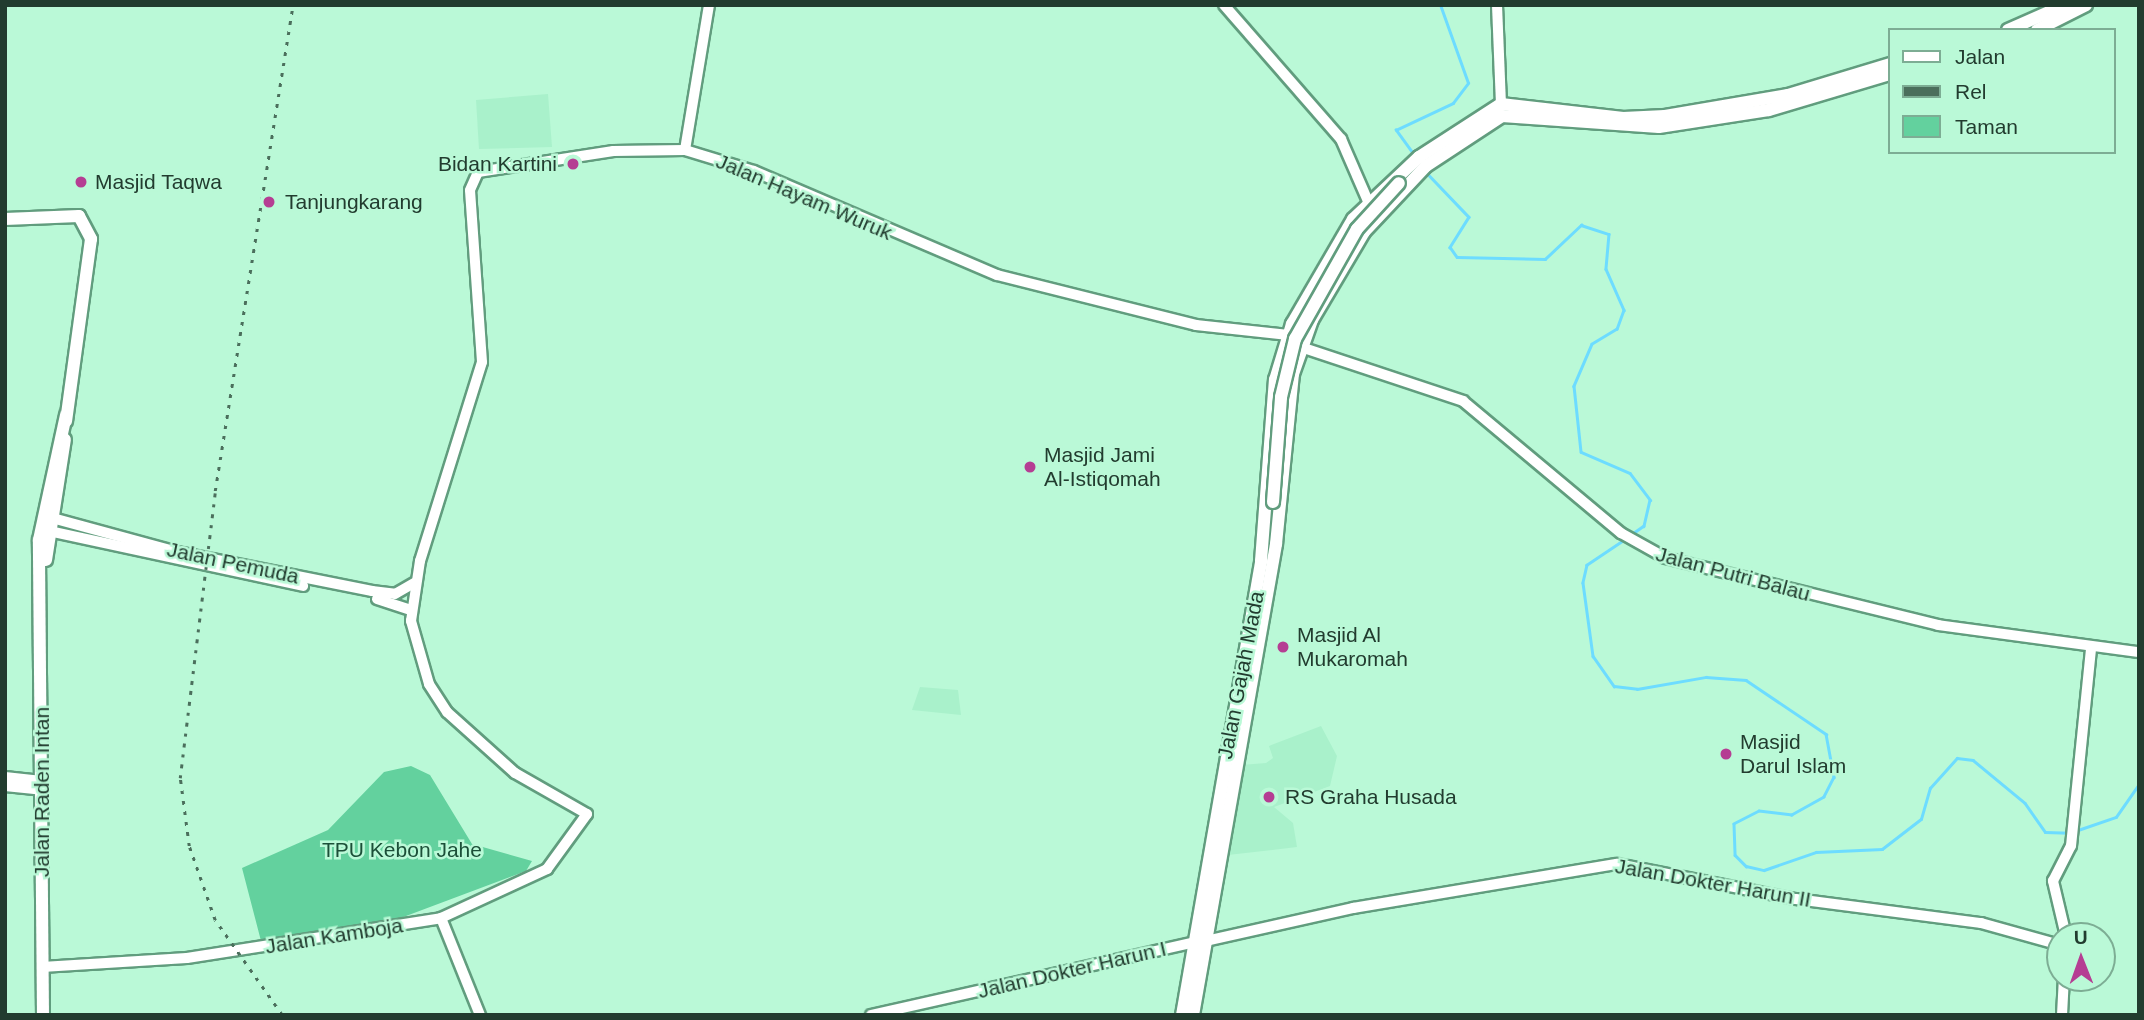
<!DOCTYPE html>
<style>
body{margin:0}
#map{position:relative;width:2144px;height:1020px;overflow:hidden;background:#baf9d7;font-family:Arial,sans-serif}
div>[style]{position:absolute}
.built>*{inset:0;background:#a9f1cb}
.green>*{inset:0;background:#63d19e}
.stream>*{height:2.5px;margin:-1.25px;padding:0 1.25px;transform-origin:1.25px;border-radius:1.25px;background:#6ddcff}
.roads{filter:drop-shadow(2px 0 #619d7e) drop-shadow(-2px 0 #619d7e) drop-shadow(0 2px #619d7e) drop-shadow(0 -2px #619d7e)}
.secondary>*{height:10px;margin:-5px;padding:0 5px;transform-origin:5px;border-radius:5px;background:#fff}
.primary>*{height:12px;margin:-6px;padding:0 6px;transform-origin:6px;border-radius:6px;background:#fff}
.rail>*{height:2.5px;margin-top:-1.25px;transform-origin:0;background:repeating-linear-gradient(90deg,#4b6f5c 0 3.5px,transparent 0 10.5px)}
.bridges{filter:drop-shadow(2px 0 #619d7e) drop-shadow(-2px 0 #619d7e) drop-shadow(0 2px #619d7e) drop-shadow(0 -2px #619d7e)}
.primary-bridge>*{height:12px;margin:-6px;padding:0 6px;transform-origin:6px;border-radius:6px;background:#fff}
.dots>*{width:19px;height:19px;translate:-50% -50%;box-sizing:border-box;border:4px solid #baf9d7;border-radius:50%}
span{translate:-50% -50%;white-space:nowrap;text-align:center;line-height:1.15;-webkit-text-stroke:5px #baf9d7;paint-order:stroke}
.poi-label{font-size:21px;color:#223c2f}
.right{translate:-100% -50%;text-align:right}
.left{translate:0 -50%;text-align:left}
.street-label{font-size:21px;color:#223c2f}
.park-label{font-size:21px;color:#1b4f38}
.frame{position:absolute;inset:0;border:7px solid #223c2f;pointer-events:none}
.legend{position:absolute;left:1888px;top:28px;width:228px;height:126px;box-sizing:border-box;background:#baf9d7;border:2px solid #7dad94;margin:0;padding:9px 12px;list-style:none;font-size:21px;color:#223c2f}
.legend li{display:flex;align-items:center;gap:14px;height:35px}
.legend b{width:35px;border:2px solid #7dad94}
.north{position:absolute;left:2046px;top:922px;width:70px;height:70px;box-sizing:border-box;background:#baf9d7;border:2px solid #7dad94;border-radius:50%;rotate:359deg;font-size:19px;font-weight:700;line-height:28px;text-align:center;color:#223c2f}
.north::after{content:'';display:block;margin:auto;width:24px;height:32px;background:#b53e93;clip-path:polygon(50% 0,100% 100%,50% 72%,0 100%)}
</style>
<div id="map">
<div class="built">
<i style="clip-path:polygon(548px 94px,552px 147px,479px 149px,476px 100px)"></i>
<i style="clip-path:polygon(920px 687px,958px 690px,961px 715px,912px 710px)"></i>
<i style="clip-path:polygon(1321px 726px,1337px 756px,1330px 786px,1274px 807px,1293px 823px,1297px 847px,1228px 855px,1241px 765px,1266px 763px,1273px 758px,1269px 746px)"></i>
</div>
<div class="green">
<i style="clip-path:polygon(411px 766px,430px 775px,472px 844px,532px 861px,526px 871px,374px 928px,261px 941px,242px 868px,328px 830px,384px 772px)"></i>
</div>
<div class="stream">
<i style="left:1414px;top:155px;width:31px;rotate:-126deg"></i>
<i style="left:1396px;top:130px;width:63px;rotate:-25.3deg"></i>
<i style="left:1453px;top:103px;width:25px;rotate:-53deg"></i>
<i style="left:1468px;top:83px;width:83px;rotate:-109.7deg"></i>
<i style="left:1426px;top:172px;width:62px;rotate:46.3deg"></i>
<i style="left:1469px;top:217px;width:36px;rotate:122deg"></i>
<i style="left:1450px;top:247px;width:12px;rotate:55deg"></i>
<i style="left:1457px;top:257px;width:88px;rotate:1.3deg"></i>
<i style="left:1545px;top:259px;width:50px;rotate:-43.4deg"></i>
<i style="left:1581px;top:225px;width:29px;rotate:18deg"></i>
<i style="left:1609px;top:234px;width:35px;rotate:95deg"></i>
<i style="left:1606px;top:269px;width:45px;rotate:66.3deg"></i>
<i style="left:1624px;top:310px;width:20px;rotate:110deg"></i>
<i style="left:1617px;top:329px;width:29px;rotate:149deg"></i>
<i style="left:1592px;top:344px;width:46px;rotate:113.2deg"></i>
<i style="left:1574px;top:386px;width:66px;rotate:83.9deg"></i>
<i style="left:1581px;top:452px;width:53px;rotate:23.2deg"></i>
<i style="left:1630px;top:473px;width:34px;rotate:53deg"></i>
<i style="left:1650px;top:500px;width:27px;rotate:103deg"></i>
<i style="left:1644px;top:526px;width:16px;rotate:145deg"></i>
<i style="left:1626px;top:539px;width:47px;rotate:146.3deg"></i>
<i style="left:1587px;top:565px;width:18px;rotate:103deg"></i>
<i style="left:1583px;top:583px;width:74px;rotate:82.2deg"></i>
<i style="left:1593px;top:656px;width:37px;rotate:55deg"></i>
<i style="left:1614px;top:686px;width:23px;rotate:7deg"></i>
<i style="left:1637px;top:689px;width:70px;rotate:-9.9deg"></i>
<i style="left:1706px;top:677px;width:40px;rotate:4.3deg"></i>
<i style="left:1746px;top:680px;width:97px;rotate:34deg"></i>
<i style="left:1826px;top:734px;width:44px;rotate:79.5deg"></i>
<i style="left:1834px;top:777px;width:22px;rotate:117deg"></i>
<i style="left:1824px;top:797px;width:37px;rotate:151deg"></i>
<i style="left:1792px;top:815px;width:33px;rotate:-173deg"></i>
<i style="left:1759px;top:811px;width:28px;rotate:153deg"></i>
<i style="left:1734px;top:824px;width:31px;rotate:88deg"></i>
<i style="left:1735px;top:855px;width:16px;rotate:45deg"></i>
<i style="left:1746px;top:866px;width:18px;rotate:13deg"></i>
<i style="left:1764px;top:870px;width:55px;rotate:-19.1deg"></i>
<i style="left:1816px;top:852px;width:66px;rotate:-2.6deg"></i>
<i style="left:1882px;top:849px;width:49px;rotate:-37.6deg"></i>
<i style="left:1921px;top:819px;width:32px;rotate:-74deg"></i>
<i style="left:1930px;top:788px;width:40px;rotate:-48deg"></i>
<i style="left:1957px;top:758px;width:16px;rotate:7deg"></i>
<i style="left:1973px;top:760px;width:67px;rotate:39.6deg"></i>
<i style="left:2025px;top:803px;width:35px;rotate:55deg"></i>
<i style="left:2045px;top:832px;width:24px;rotate:2deg"></i>
<i style="left:2075px;top:831px;width:43px;rotate:-18.9deg"></i>
<i style="left:2116px;top:817px;width:40px;rotate:-55.1deg"></i>
</div>
<div class="roads">
<div class="secondary">
<i style="left:1224px;top:5px;width:178px;rotate:48.9deg"></i>
<i style="left:1341px;top:139px;width:68px;rotate:66.5deg"></i>
<i style="left:1497px;top:5px;width:99px;rotate:87.7deg"></i>
<i style="left:685px;top:150px;width:147px;rotate:-80.6deg"></i>
<i style="left:1301px;top:347px;width:171px;rotate:18.4deg"></i>
<i style="left:1463px;top:401px;width:206px;rotate:39.9deg"></i>
<i style="left:1621px;top:533px;width:51px;rotate:29.1deg"></i>
<i style="left:1666px;top:558px;width:280px;rotate:13.8deg"></i>
<i style="left:1938px;top:625px;width:203px;rotate:7.7deg"></i>
<i style="left:52px;top:518px;width:130px;rotate:15.2deg"></i>
<i style="left:177px;top:552px;width:199px;rotate:11.3deg"></i>
<i style="left:372px;top:591px;width:23px;rotate:7deg"></i>
<i style="left:395px;top:594px;width:22px;rotate:-30deg"></i>
<i style="left:49px;top:531px;width:260px;rotate:12.2deg"></i>
<i style="left:377px;top:599px;width:36px;rotate:18deg"></i>
<i style="left:5px;top:777px;width:37px;rotate:6deg"></i>
<i style="left:5px;top:786px;width:37px;rotate:6deg"></i>
<i style="left:441px;top:918px;width:105px;rotate:68.1deg"></i>
<i style="left:2066px;top:936px;width:57px;rotate:-103.3deg"></i>
<i style="left:2053px;top:881px;width:39px;rotate:-63deg"></i>
<i style="left:2071px;top:846px;width:199px;rotate:-84.2deg"></i>
<i style="left:1201px;top:942px;width:156px;rotate:-12.6deg"></i>
<i style="left:1353px;top:908px;width:268px;rotate:-9.5deg"></i>
<i style="left:1617px;top:864px;width:182px;rotate:11.1deg"></i>
<i style="left:1796px;top:899px;width:187px;rotate:7.4deg"></i>
<i style="left:1981px;top:923px;width:82px;rotate:15.6deg"></i>
<i style="left:42px;top:967px;width:145px;rotate:-3.6deg"></i>
<i style="left:187px;top:958px;width:257px;rotate:-8.9deg"></i>
<i style="left:441px;top:918px;width:117px;rotate:-24.8deg"></i>
<i style="left:547px;top:869px;width:68px;rotate:-54deg"></i>
<i style="left:587px;top:814px;width:83px;rotate:-150.3deg"></i>
<i style="left:515px;top:773px;width:91px;rotate:-138.1deg"></i>
<i style="left:447px;top:712px;width:33px;rotate:-123deg"></i>
<i style="left:429px;top:684px;width:66px;rotate:-105.9deg"></i>
<i style="left:411px;top:621px;width:61px;rotate:-81.5deg"></i>
<i style="left:420px;top:561px;width:208px;rotate:-72.7deg"></i>
<i style="left:482px;top:362px;width:172px;rotate:-94deg"></i>
<i style="left:470px;top:190px;width:20px;rotate:-66deg"></i>
<i style="left:478px;top:172px;width:137px;rotate:-8.8deg"></i>
<i style="left:613px;top:151px;width:72px;rotate:-0.8deg"></i>
<i style="left:685px;top:150px;width:72px;rotate:16.9deg"></i>
<i style="left:754px;top:171px;width:264px;rotate:23.2deg"></i>
<i style="left:997px;top:275px;width:205px;rotate:14.1deg"></i>
<i style="left:1196px;top:325px;width:93px;rotate:6.2deg"></i>
<i style="left:871px;top:1015px;width:327px;rotate:-12.7deg"></i>
<i style="left:2062px;top:1015px;width:37px;rotate:-87deg"></i>
</div>
<div class="primary">
<i style="left:2008px;top:30px;width:62px;rotate:-23.7deg"></i>
<i style="left:2037px;top:30px;width:55px;rotate:-27deg"></i>
<i style="left:5px;top:219px;width:74px;rotate:-2.3deg"></i>
<i style="left:79px;top:216px;width:26px;rotate:62deg"></i>
<i style="left:91px;top:239px;width:184px;rotate:97.8deg"></i>
<i style="left:46px;top:560px;width:122px;rotate:-81.1deg"></i>
<i style="left:43px;top:1015px;width:475px;rotate:-90.5deg"></i>
<i style="left:39px;top:540px;width:128px;rotate:-77.8deg"></i>
<i style="left:1182px;top:1015px;width:461px;rotate:-80.1deg"></i>
<i style="left:1261px;top:561px;width:182px;rotate:-85.6deg"></i>
<i style="left:1275px;top:380px;width:59px;rotate:-73.1deg"></i>
<i style="left:1292px;top:324px;width:121px;rotate:-59.8deg"></i>
<i style="left:1353px;top:219px;width:91px;rotate:-43.2deg"></i>
<i style="left:1419px;top:157px;width:98px;rotate:-32.9deg"></i>
<i style="left:1501px;top:104px;width:123px;rotate:6.5deg"></i>
<i style="left:1623px;top:118px;width:42px;rotate:-2.7deg"></i>
<i style="left:1665px;top:116px;width:125px;rotate:-9.7deg"></i>
<i style="left:1788px;top:95px;width:107px;rotate:-16.9deg"></i>
<i style="left:1193px;top:1015px;width:478px;rotate:-80deg"></i>
<i style="left:1276px;top:544px;width:171px;rotate:-84.3deg"></i>
<i style="left:1293px;top:374px;width:57px;rotate:-70.6deg"></i>
<i style="left:1312px;top:320px;width:102px;rotate:-59.4deg"></i>
<i style="left:1364px;top:232px;width:91px;rotate:-46.8deg"></i>
<i style="left:1426px;top:166px;width:91px;rotate:-33.3deg"></i>
<i style="left:1502px;top:116px;width:157px;rotate:4deg"></i>
<i style="left:1659px;top:127px;width:111px;rotate:-8.8deg"></i>
<i style="left:1769px;top:110px;width:126px;rotate:-16.6deg"></i>
</div>
</div>
<div class="rail">
<i style="left:282px;top:1015px;width:116px;rotate:-125.2deg"></i>
<i style="left:215px;top:920px;width:78px;rotate:-109.4deg"></i>
<i style="left:189px;top:846px;width:69px;rotate:-97.5deg"></i>
<i style="left:180px;top:778px;width:289px;rotate:-83deg"></i>
<i style="left:215px;top:491px;width:492px;rotate:-80.9deg"></i>
</div>
<div class="bridges">
<div class="primary-bridge">
<i style="left:1273px;top:502px;width:105px;rotate:-85.6deg"></i>
<i style="left:1281px;top:397px;width:60px;rotate:-76.4deg"></i>
<i style="left:1295px;top:339px;width:126px;rotate:-60.6deg"></i>
<i style="left:1357px;top:229px;width:62px;rotate:-47.6deg"></i>
</div>
</div>
<div class="dots">
<i style="left:573px;top:164px;background:#b53e93"></i>
<i style="left:81px;top:182px;background:#b53e93"></i>
<i style="left:269px;top:202px;background:#b53e93"></i>
<i style="left:1030px;top:467px;background:#b53e93"></i>
<i style="left:1283px;top:647px;background:#b53e93"></i>
<i style="left:1726px;top:754px;background:#b53e93"></i>
<i style="left:1269px;top:797px;background:#b53e93"></i>
</div>
<div class="poi-label">
<span class="right" style="left:557px;top:164px">Bidan Kartini</span>
<span class="left" style="left:95px;top:182px">Masjid Taqwa</span>
<span class="left" style="left:285px;top:202px">Tanjungkarang</span>
<span class="left" style="left:1044px;top:467px">Masjid Jami<br>Al-Istiqomah</span>
<span class="left" style="left:1297px;top:647px">Masjid Al<br>Mukaromah</span>
<span class="left" style="left:1740px;top:754px">Masjid<br>Darul Islam</span>
<span class="left" style="left:1285px;top:797px">RS Graha Husada</span>
</div>
<div class="street-label">
<span style="left:804px;top:197px;rotate:23deg">Jalan Hayam Wuruk</span>
<span style="left:233px;top:563px;rotate:12deg">Jalan Pemuda</span>
<span style="left:1733px;top:574px;rotate:15deg">Jalan Putri Balau</span>
<span style="left:1241px;top:675px;rotate:-79deg">Jalan Gajah Mada</span>
<span style="left:42px;top:792px;rotate:-90deg">Jalan Raden Intan</span>
<span style="left:1713px;top:883px;rotate:10deg">Jalan Dokter Harun II</span>
<span style="left:334px;top:936px;rotate:-9deg">Jalan Kamboja</span>
<span style="left:1072px;top:970px;rotate:-13deg">Jalan Dokter Harun I</span>
</div>
<div class="park-label">
<span style="left:402px;top:850px">TPU Kebon Jahe</span>
</div>
<div class="frame"></div>
<ul class="legend">
<li><b style="height:9px;background:#fff"></b>Jalan</li>
<li><b style="height:9px;background:#4b6f5c"></b>Rel</li>
<li><b style="height:19px;background:#63d19e"></b>Taman</li>
</ul>
<div class="north">U</div>
</div>
